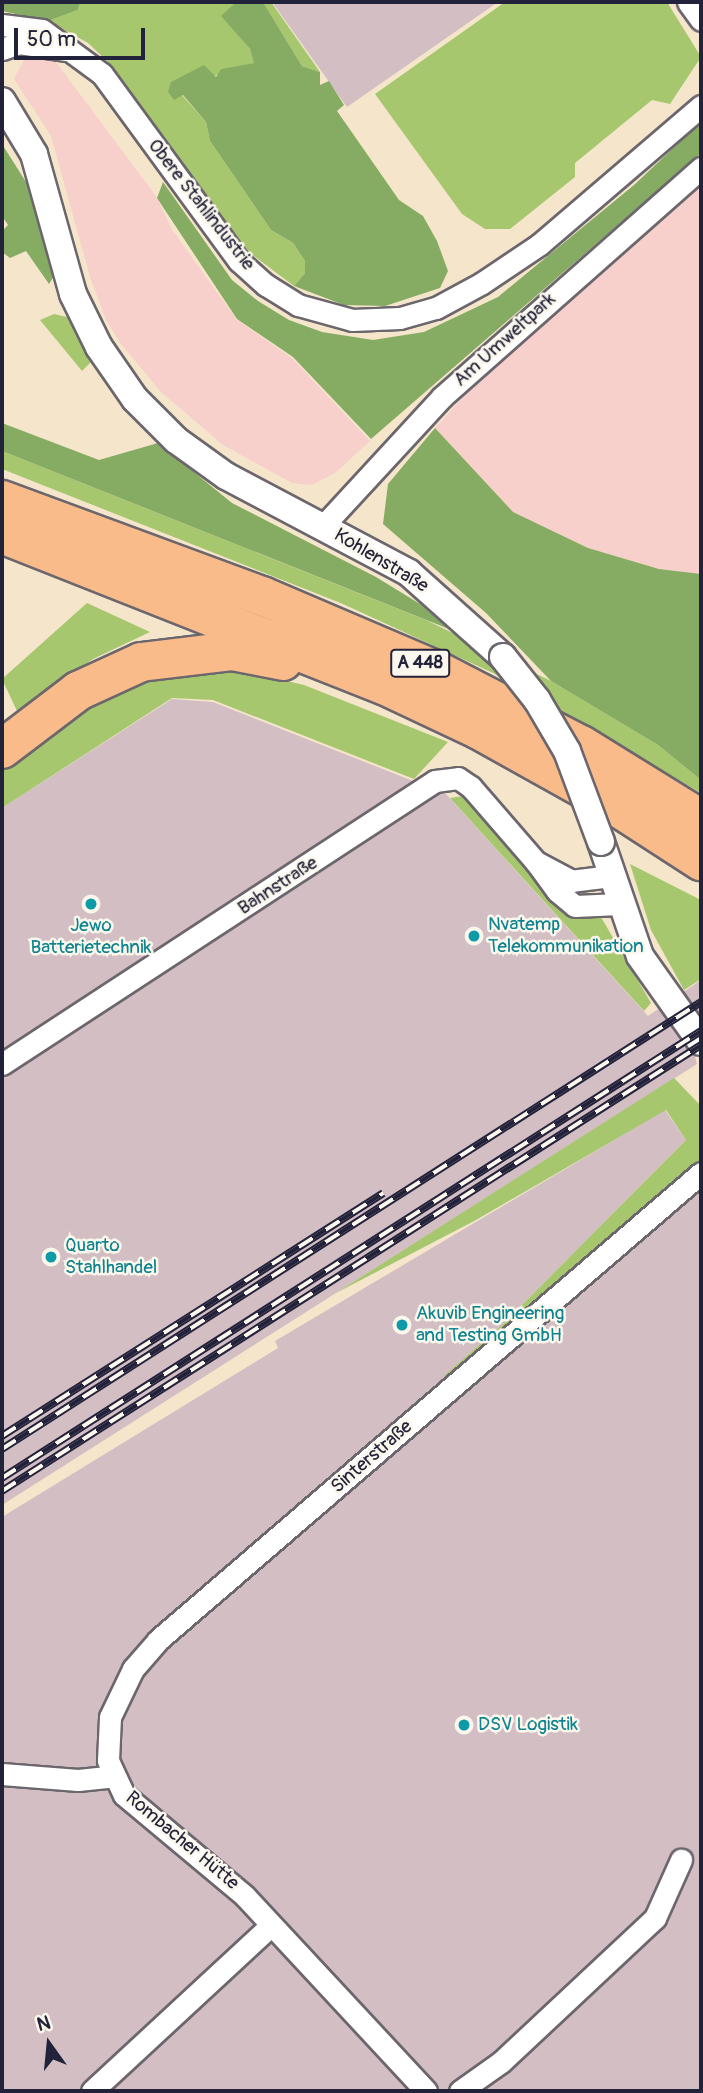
<!DOCTYPE html>
<meta charset="utf-8">
<style>
body{margin:0}
#map{position:relative;width:703px;height:2093px;overflow:hidden;background:#f4e5cb;font-family:Pangolin,sans-serif}
div>[style]{position:absolute}
.built>*{inset:0;background:#f7d0cc}
.industrial>*{inset:0;background:#d2bec3}
.green>*{inset:0;background:#a7c76f}
.forest>*{inset:0;background:#85ac62}
.roads{filter:drop-shadow(2px 0 #6c666d) drop-shadow(-2px 0 #6c666d) drop-shadow(0 2px #6c666d) drop-shadow(0 -2px #6c666d)}
.minor>*{height:21px;margin:-10.5px;padding:0 10.5px;transform-origin:10.5px;border-radius:10.5px;background:#fff}
.tertiary>*{height:26px;margin:-13px;padding:0 13px;transform-origin:13px;border-radius:13px;background:#fff}
.motorway>*{height:38px;margin:-19px;padding:0 19px;transform-origin:19px;border-radius:19px;background:#fabb8b}
.rail>*{height:8px;margin-top:-4px;transform-origin:0;background:repeating-linear-gradient(90deg,#fbf7ec 0 16px,#22223b 0 32px);box-sizing:border-box;border-block:2px solid #22223b}
.bridges{filter:drop-shadow(2px 0 #6c666d) drop-shadow(-2px 0 #6c666d) drop-shadow(0 2px #6c666d) drop-shadow(0 -2px #6c666d)}
.tertiary-bridge>*{height:26px;margin:-13px;padding:0 13px;transform-origin:13px;border-radius:13px;background:#fff}
.dots>*{width:19px;height:19px;translate:-50% -50%;box-sizing:border-box;border:4px solid #fbf7ec;border-radius:50%}
span{translate:-50% -50%;white-space:nowrap;text-align:center;line-height:1.15;-webkit-text-stroke:5px #fbf7ec;paint-order:stroke}
.shield-label span{padding:2px 5px;background:#fbf7ec;border:2px solid;border-radius:5px;-webkit-text-stroke-width:0}
.shield-label{font-size:18px;color:#22223b;font-weight:700}
.street-label{font-size:19px;color:#22223b}
.culture-label{font-size:19px;color:#0d838f}
.left{translate:0 -50%;text-align:left}
.frame{position:absolute;inset:0;border:4px solid #22223b;pointer-events:none}
.north{position:absolute;left:14px;top:2009px;width:70px;height:70px;-webkit-text-stroke:5px #fbf7ec;paint-order:stroke;rotate:345deg;font-size:19px;font-weight:700;line-height:28px;text-align:center;color:#22223b}
.north::after{content:'';display:block;margin:auto;width:24px;height:32px;background:#22223b;clip-path:polygon(50% 0,100% 100%,50% 72%,0 100%)}
.scale{position:absolute;left:14px;top:28px;width:131px;height:32px;box-sizing:border-box;border:4px solid #22223b;border-top:0;padding-left:9px;font-size:21px;line-height:24px;white-space:nowrap;color:#22223b;-webkit-text-stroke:5px #fbf7ec;paint-order:stroke}
</style>
<div id="map">
<div class="built">
<i style="clip-path:polygon(26px 56px,53px 58px,156px 196px,173px 231px,237px 320px,292px 358px,370px 441px,335px 473px,312px 485px,292px 483px,223px 445px,161px 392px,121px 344px,106px 320px,90px 277px,51px 136px,14px 79px)"></i>
<i style="clip-path:polygon(701px 180px,701px 574px,659px 569px,588px 548px,513px 512px,435px 428px,490px 367px)"></i>
</div>
<div class="industrial">
<i style="clip-path:polygon(272px 2px,498px 2px,347px 107px)"></i>
<i style="clip-path:polygon(172px 699px,213px 702px,446px 794px,648px 1016px,701px 980px,701px 1053px,695px 1057px,697px 1064px,2px 1505px,2px 808px)"></i>
<i style="clip-path:polygon(665px 1110px,686px 1140px,503px 1324px,445px 1375px,701px 1160px,701px 2091px,2px 2091px,2px 1517px,278px 1348px,275px 1341px)"></i>
</div>
<div class="green">
<i style="clip-path:polygon(80px 2px,236px 2px,222px 16px,250px 49px,255px 63px,229px 68px,182px 95px,206px 122px,210px 141px,271px 230px,293px 243px,305px 261px,305px 273px,294px 286px,250px 253px,216px 213px,106px 60px,88px 43px,48px 21px,78px 10px)"></i>
<i style="clip-path:polygon(263px 2px,271px 2px,320px 72px,302px 66px)"></i>
<i style="clip-path:polygon(505px 2px,667px 2px,701px 57px,670px 104px,652px 100px,575px 163px,575px 177px,510px 229px,485px 229px,462px 214px,375px 94px)"></i>
<i style="clip-path:polygon(54px 314px,71px 318px,78px 329px,91px 362px,82px 371px,40px 320px)"></i>
<i style="clip-path:polygon(2px 451px,426px 620px,551px 681px,658px 745px,701px 780px,701px 793px,493px 673px,343px 604px,2px 469px)"></i>
<i style="clip-path:polygon(87px 603px,150px 632px,93px 659px,17px 711px,2px 679px)"></i>
<i style="clip-path:polygon(236px 669px,304px 685px,448px 742px,414px 779px,213px 700px,172px 698px,2px 808px,2px 769px,60px 722px,141px 679px)"></i>
<i style="clip-path:polygon(463px 796px,558px 904px,601px 917px,651px 1003px,644px 1011px,450px 798px)"></i>
<i style="clip-path:polygon(630px 864px,701px 900px,701px 979px,684px 990px,651px 930px)"></i>
<i style="clip-path:polygon(674px 1078px,701px 1106px,701px 1160px,443px 1382px,445px 1375px,503px 1324px,686px 1140px,666px 1110px,476px 1220px,336px 1293px)"></i>
</div>
<div class="forest">
<i style="clip-path:polygon(2px 2px,80px 2px,78px 10px,48px 21px,2px 11px)"></i>
<i style="clip-path:polygon(236px 2px,263px 2px,302px 66px,320px 72px,320px 85px,329px 81px,344px 105px,337px 111px,399px 200px,423px 216px,437px 241px,448px 271px,440px 288px,385px 306px,344px 305px,294px 286px,305px 273px,305px 261px,293px 243px,271px 230px,210px 141px,206px 122px,183px 95px,174px 100px,168px 92px,171px 82px,204px 65px,216px 77px,221px 69px,254px 63px,250px 49px,221px 16px)"></i>
<i style="clip-path:polygon(701px 122px,701px 153px,371px 439px,293px 357px,237px 319px,157px 198px,163px 182px,232px 280px,258px 301px,289px 320px,322px 332px,373px 340px,424px 332px,498px 297px,634px 185px)"></i>
<i style="clip-path:polygon(2px 144px,26px 182px,57px 271px,49px 284px,26px 251px,10px 258px,2px 252px,2px 231px,8px 225px,2px 216px)"></i>
<i style="clip-path:polygon(2px 423px,99px 460px,158px 443px,232px 503px,376px 577px,420px 604px,449px 629px,2px 451px)"></i>
<i style="clip-path:polygon(435px 428px,513px 512px,588px 548px,659px 569px,701px 574px,701px 780px,658px 745px,551px 681px,486px 613px,383px 524px,388px 484px)"></i>
</div>
<div class="roads">
<div class="minor">
<i style="left:688px;top:2px;width:22px;rotate:54deg"></i>
<i style="left:2px;top:25px;width:40px;rotate:7.1deg"></i>
<i style="left:42px;top:30px;width:74px;rotate:36.3deg"></i>
<i style="left:102px;top:74px;width:232px;rotate:53.8deg"></i>
<i style="left:239px;top:261px;width:36px;rotate:42deg"></i>
<i style="left:266px;top:285px;width:38px;rotate:32deg"></i>
<i style="left:298px;top:305px;width:56px;rotate:15.5deg"></i>
<i style="left:352px;top:320px;width:48px;rotate:-2.4deg"></i>
<i style="left:400px;top:318px;width:37px;rotate:-16deg"></i>
<i style="left:436px;top:308px;width:52px;rotate:-28.5deg"></i>
<i style="left:482px;top:283px;width:70px;rotate:-33.9deg"></i>
<i style="left:540px;top:244px;width:212px;rotate:-40.6deg"></i>
<i style="left:2px;top:49px;width:18px;rotate:-19deg"></i>
<i style="left:19px;top:43px;width:48px;rotate:8.5deg"></i>
<i style="left:323px;top:526px;width:176px;rotate:-47.3deg"></i>
<i style="left:442px;top:397px;width:346px;rotate:-41.5deg"></i>
<i style="left:611px;top:876px;width:39px;rotate:173deg"></i>
<i style="left:572px;top:881px;width:41px;rotate:-152.2deg"></i>
<i style="left:536px;top:862px;width:36px;rotate:54deg"></i>
<i style="left:557px;top:891px;width:23px;rotate:40deg"></i>
<i style="left:575px;top:906px;width:44px;rotate:-2.6deg"></i>
<i style="left:2px;top:1064px;width:517px;rotate:-33.17deg"></i>
<i style="left:435px;top:781px;width:23px;rotate:-7deg"></i>
<i style="left:458px;top:778px;width:16px;rotate:35deg"></i>
<i style="left:471px;top:787px;width:99px;rotate:49.1deg"></i>
<i style="left:2px;top:1774px;width:76px;rotate:4.5deg"></i>
<i style="left:78px;top:1780px;width:36px;rotate:-6deg"></i>
<i style="left:92px;top:2091px;width:244px;rotate:-42.8deg"></i>
<i style="left:426px;top:2091px;width:266px;rotate:-132.9deg"></i>
<i style="left:245px;top:1896px;width:158px;rotate:-140.1deg"></i>
<i style="left:124px;top:1795px;width:38px;rotate:-115deg"></i>
<i style="left:108px;top:1760px;width:43px;rotate:-87.3deg"></i>
<i style="left:110px;top:1717px;width:53px;rotate:-64.4deg"></i>
<i style="left:133px;top:1669px;width:38px;rotate:-49deg"></i>
<i style="left:158px;top:1640px;width:716px;rotate:-40.7deg"></i>
<i style="left:460px;top:2091px;width:50px;rotate:-35.3deg"></i>
<i style="left:501px;top:2062px;width:211px;rotate:-43.1deg"></i>
<i style="left:655px;top:1918px;width:64px;rotate:-65.9deg"></i>
</div>
<div class="tertiary">
<i style="left:2px;top:101px;width:62px;rotate:58.9deg"></i>
<i style="left:34px;top:154px;width:145px;rotate:74.4deg"></i>
<i style="left:73px;top:294px;width:59px;rotate:63.9deg"></i>
<i style="left:99px;top:347px;width:63px;rotate:55.3deg"></i>
<i style="left:135px;top:399px;width:58px;rotate:45deg"></i>
<i style="left:176px;top:440px;width:62px;rotate:35.8deg"></i>
<i style="left:226px;top:476px;width:207px;rotate:27.9deg"></i>
<i style="left:409px;top:573px;width:126px;rotate:41.8deg"></i>
<i style="left:601px;top:842px;width:120px;rotate:71.1deg"></i>
<i style="left:640px;top:956px;width:105px;rotate:54.7deg"></i>
</div>
<div class="motorway">
<i style="left:2px;top:500px;width:277px;rotate:20.3deg"></i>
<i style="left:262px;top:596px;width:191px;rotate:23.1deg"></i>
<i style="left:438px;top:671px;width:161px;rotate:27.4deg"></i>
<i style="left:581px;top:745px;width:141px;rotate:31.7deg"></i>
<i style="left:2px;top:534px;width:411px;rotate:21.6deg"></i>
<i style="left:384px;top:685px;width:105px;rotate:25.3deg"></i>
<i style="left:479px;top:730px;width:160px;rotate:29.1deg"></i>
<i style="left:619px;top:808px;width:98px;rotate:32.9deg"></i>
<i style="left:2px;top:749px;width:96px;rotate:-37.3deg"></i>
<i style="left:78px;top:691px;width:69px;rotate:-24.7deg"></i>
<i style="left:141px;top:662px;width:93px;rotate:-6.8deg"></i>
<i style="left:233px;top:651px;width:51px;rotate:11.3deg"></i>
</div>
</div>
<div class="rail">
<i style="left:2px;top:1436px;width:452px;rotate:-32.5deg"></i>
<i style="left:2px;top:1449px;width:830px;rotate:-32.6deg"></i>
<i style="left:2px;top:1478px;width:830px;rotate:-32.6deg"></i>
<i style="left:2px;top:1491px;width:829px;rotate:-32.54deg"></i>
</div>
<div class="bridges">
<div class="tertiary-bridge">
<i style="left:503px;top:657px;width:55px;rotate:51.7deg"></i>
<i style="left:537px;top:700px;width:59px;rotate:59.5deg"></i>
<i style="left:567px;top:751px;width:97px;rotate:69.5deg"></i>
</div>
</div>
<div class="dots">
<i style="left:91px;top:904px;background:#0f9aa8"></i>
<i style="left:474px;top:936px;background:#0f9aa8"></i>
<i style="left:51px;top:1257px;background:#0f9aa8"></i>
<i style="left:402px;top:1325px;background:#0f9aa8"></i>
<i style="left:464px;top:1725px;background:#0f9aa8"></i>
</div>
<div class="shield-label">
<span style="left:420px;top:663px">A 448</span>
</div>
<div class="street-label">
<span style="left:201px;top:205px;rotate:52deg">Obere Stahlindustrie</span>
<span style="left:505px;top:340px;rotate:-42deg">Am Umweltpark</span>
<span style="left:381px;top:561px;rotate:31deg">Kohlenstraße</span>
<span style="left:278px;top:886px;rotate:-33deg">Bahnstraße</span>
<span style="left:372px;top:1457px;rotate:-41deg">Sinterstraße</span>
<span style="left:182px;top:1841px;rotate:40deg">Rombacher Hütte</span>
</div>
<div class="culture-label">
<span class="left" style="left:488px;top:936px">Nvatemp<br>Telekommunikation</span>
<span style="left:91px;top:937px">Jewo<br>Batterietechnik</span>
<span class="left" style="left:65px;top:1257px">Quarto<br>Stahlhandel</span>
<span class="left" style="left:416px;top:1325px">Akuvib Engineering<br>and Testing GmbH</span>
<span class="left" style="left:478px;top:1725px">DSV Logistik</span>
</div>
<div class="frame"></div>
<div class="north">N</div>
<div class="scale">50 m</div>
</div>
